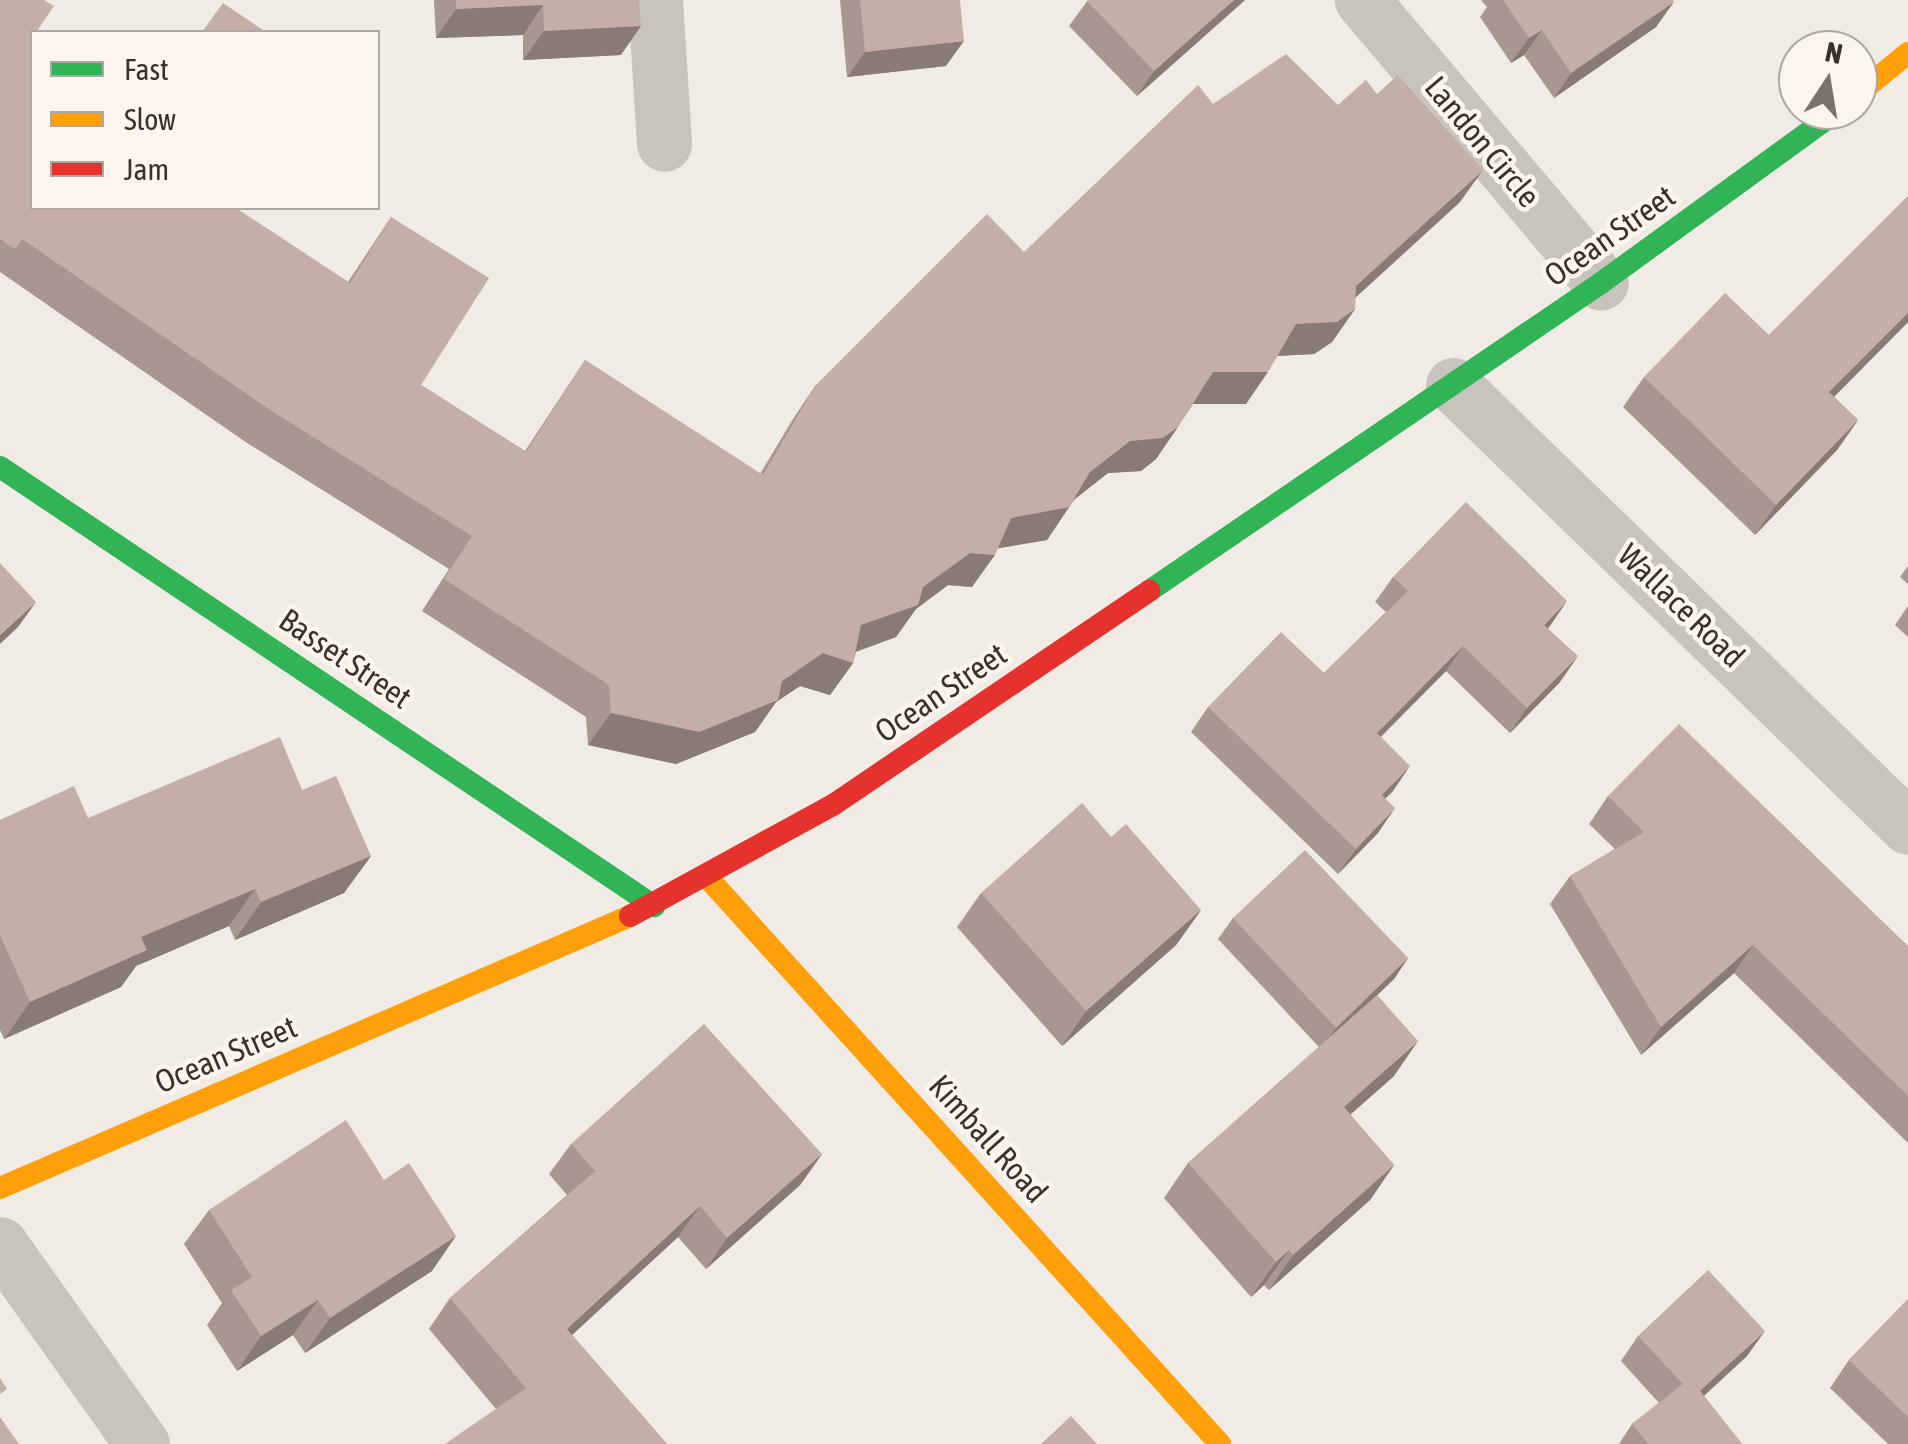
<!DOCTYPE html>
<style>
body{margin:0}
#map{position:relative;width:1908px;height:1444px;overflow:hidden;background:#f0ebe5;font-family:"Asap Condensed",sans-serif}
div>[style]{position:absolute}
.street>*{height:55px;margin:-27.5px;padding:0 27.5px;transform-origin:27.5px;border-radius:27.5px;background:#c9c3be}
.fast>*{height:22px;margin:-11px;padding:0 11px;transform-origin:11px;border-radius:11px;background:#30b455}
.slow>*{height:22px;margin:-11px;padding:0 11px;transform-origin:11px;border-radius:11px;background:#ff9f0a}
.jam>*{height:22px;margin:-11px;padding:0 11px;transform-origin:11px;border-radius:11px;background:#e5322d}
.wall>*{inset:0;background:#a89690}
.shaded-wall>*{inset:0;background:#887a75}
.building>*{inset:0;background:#c3afa7}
span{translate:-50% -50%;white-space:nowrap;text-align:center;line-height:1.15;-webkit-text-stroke:9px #fbf5ee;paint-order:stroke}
.street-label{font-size:32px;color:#3b302b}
.legend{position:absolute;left:30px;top:30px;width:350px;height:180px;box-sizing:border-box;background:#fbf5ee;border:2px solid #aea6a0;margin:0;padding:12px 18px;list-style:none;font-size:30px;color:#3b302b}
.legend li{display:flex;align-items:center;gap:20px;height:50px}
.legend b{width:50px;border:2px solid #aea6a0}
.north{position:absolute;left:1778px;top:30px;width:100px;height:100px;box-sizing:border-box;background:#fbf5ee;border:2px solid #aea6a0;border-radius:50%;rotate:12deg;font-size:28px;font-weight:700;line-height:40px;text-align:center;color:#3b302b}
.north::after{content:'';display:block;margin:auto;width:35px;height:45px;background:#7a716c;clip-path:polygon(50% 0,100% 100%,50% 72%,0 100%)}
</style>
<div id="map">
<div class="street">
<i style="left:655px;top:0;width:144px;rotate:86.4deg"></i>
<i style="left:1362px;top:0;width:370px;rotate:49.8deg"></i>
<i style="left:1453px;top:385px;width:634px;rotate:44.17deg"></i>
<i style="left:0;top:1244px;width:245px;rotate:54.6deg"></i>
</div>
<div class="fast">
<i style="left:0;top:467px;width:788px;rotate:33.87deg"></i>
<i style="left:1149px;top:591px;width:547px;rotate:-34.27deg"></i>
<i style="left:1601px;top:283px;width:294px;rotate:-36deg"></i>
</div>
<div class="slow">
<i style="left:1858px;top:94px;width:65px;rotate:-39.4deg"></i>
<i style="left:707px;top:877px;width:765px;rotate:47.86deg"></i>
<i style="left:0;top:1188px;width:686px;rotate:-23.35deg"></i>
</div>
<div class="jam">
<i style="left:630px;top:916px;width:231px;rotate:-28.7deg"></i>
<i style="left:833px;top:805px;width:382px;rotate:-34.1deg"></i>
</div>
<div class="wall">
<i style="clip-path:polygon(0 0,37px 31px,32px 208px,348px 282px,391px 217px,421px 385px,525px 451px,585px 360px,760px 474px,793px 419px,815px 386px,1024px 252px,1213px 104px,1338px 105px,1460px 202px,1355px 298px,1355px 309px,1332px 342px,1314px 354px,1277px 356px,1246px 404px,1193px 404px,1156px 459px,1141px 471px,1108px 473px,1074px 500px,1047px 540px,998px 548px,972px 587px,948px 585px,916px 609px,896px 637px,856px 652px,853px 663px,830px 695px,800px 686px,776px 702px,755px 732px,676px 764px,588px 745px,586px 717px,422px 611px,449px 569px,247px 443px,0 272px)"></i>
<i style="clip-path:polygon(434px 0,639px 0,621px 55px,523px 60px,523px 35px,436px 38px)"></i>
<i style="clip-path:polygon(840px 0,960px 0,946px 66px,847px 77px)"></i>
<i style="clip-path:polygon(1088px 0,1245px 0,1137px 96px,1069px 26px)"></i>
<i style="clip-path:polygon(1481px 0,1673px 0,1656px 27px,1554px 98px,1524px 55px,1511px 63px,1480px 17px,1487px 7px)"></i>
<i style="clip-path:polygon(1908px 196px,1908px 322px,1834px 397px,1858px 420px,1837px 450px,1755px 535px,1623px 407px,1644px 377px,1769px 335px)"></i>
<i style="clip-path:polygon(1908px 566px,1908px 584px,1900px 577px)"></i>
<i style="clip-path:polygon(1393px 577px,1548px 628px,1560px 682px,1510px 733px,1446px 671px,1381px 737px,1393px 791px,1385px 798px,1378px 833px,1338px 874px,1191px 732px,1208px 707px,1324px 673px,1386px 612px,1375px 602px)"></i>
<i style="clip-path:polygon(1908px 606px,1908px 637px,1895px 625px)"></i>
<i style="clip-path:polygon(302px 790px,371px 856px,344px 893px,235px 940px,229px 926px,136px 966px,121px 987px,4px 1039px,0 1030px,0 820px,88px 818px)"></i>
<i style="clip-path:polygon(1608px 796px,1908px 946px,1908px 1143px,1734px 973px,1641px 1055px,1550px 904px,1570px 876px,1615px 849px,1589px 824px)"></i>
<i style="clip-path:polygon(981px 893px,1201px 910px,1176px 945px,1062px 1046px,957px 927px)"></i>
<i style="clip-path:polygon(1233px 918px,1408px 958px,1394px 979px,1372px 1000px,1394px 1076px,1350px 1115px,1394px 1165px,1370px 1200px,1269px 1290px,1264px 1285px,1251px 1297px,1164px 1198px,1188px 1163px,1319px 1047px,1218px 939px)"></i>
<i style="clip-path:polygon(571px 1144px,822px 1154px,800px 1185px,706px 1269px,678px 1237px,572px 1335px,667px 1444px,496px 1409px,429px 1329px,450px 1298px,567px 1195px,549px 1174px)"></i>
<i style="clip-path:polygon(209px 1210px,432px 1271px,305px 1353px,293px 1335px,237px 1371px,207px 1325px,222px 1303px,184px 1244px)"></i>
<i style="clip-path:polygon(1908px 1299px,1908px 1444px,1888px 1444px,1830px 1388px,1849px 1360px)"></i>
<i style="clip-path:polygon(1638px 1336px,1747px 1356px,1704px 1396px,1742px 1444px,1619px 1444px,1632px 1424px,1659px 1403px,1621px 1361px)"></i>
</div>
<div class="shaded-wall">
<i style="clip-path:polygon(1234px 0,1245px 0,1137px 96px,1154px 71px)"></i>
<i style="clip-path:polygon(1674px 2px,1656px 27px,1554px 98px,1571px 73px)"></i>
<i style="clip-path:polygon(543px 5px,523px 35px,436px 38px,456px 9px)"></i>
<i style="clip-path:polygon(641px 26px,621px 55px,523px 60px,544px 31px)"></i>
<i style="clip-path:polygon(1542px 30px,1524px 55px,1511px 63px,1529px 38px)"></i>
<i style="clip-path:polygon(964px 41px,946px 66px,847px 77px,865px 52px)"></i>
<i style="clip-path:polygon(1483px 170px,1460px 202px,1333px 318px,1356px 286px)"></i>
<i style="clip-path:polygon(1355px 309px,1332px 342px,1314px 354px,1274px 356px,1296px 324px)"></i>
<i style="clip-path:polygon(1908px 313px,1908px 322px,1808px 423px,1829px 392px)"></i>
<i style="clip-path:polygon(1213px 372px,1268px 372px,1246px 404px,1191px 404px)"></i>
<i style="clip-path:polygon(1858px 420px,1837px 450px,1755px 535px,1776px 505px)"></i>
<i style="clip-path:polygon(1178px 427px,1156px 459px,1141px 471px,1108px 473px,1068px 504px,1090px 472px,1130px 441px)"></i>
<i style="clip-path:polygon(1069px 507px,1047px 540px,989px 550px,1011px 518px)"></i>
<i style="clip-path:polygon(970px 553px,995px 555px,972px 587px,948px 585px,916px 609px,896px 637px,838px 658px,861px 625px,923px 587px)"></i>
<i style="clip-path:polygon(1567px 601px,1550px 626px,1527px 650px,1544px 625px)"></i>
<i style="clip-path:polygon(36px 602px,18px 627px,0 644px,0 635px)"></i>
<i style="clip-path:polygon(1463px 646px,1446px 671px,1359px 758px,1377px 733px)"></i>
<i style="clip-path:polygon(823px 653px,853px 663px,830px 695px,800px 686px,776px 702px,755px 732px,676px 764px,588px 745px,611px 713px,782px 681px)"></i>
<i style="clip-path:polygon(1578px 656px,1560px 682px,1510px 733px,1527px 708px)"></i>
<i style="clip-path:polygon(1410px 766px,1393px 791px,1364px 820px,1382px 795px)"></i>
<i style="clip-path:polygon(1395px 808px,1378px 833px,1338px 874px,1356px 849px)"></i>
<i style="clip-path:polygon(371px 856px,344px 893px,235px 940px,261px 902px)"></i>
<i style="clip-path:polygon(255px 889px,229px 926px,136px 966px,121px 987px,4px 1039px,30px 1002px,141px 937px)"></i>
<i style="clip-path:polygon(1201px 910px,1176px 945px,1062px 1046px,1086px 1011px)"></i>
<i style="clip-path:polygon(1753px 945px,1734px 973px,1641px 1055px,1661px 1027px)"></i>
<i style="clip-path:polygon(1408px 958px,1394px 979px,1321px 1049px,1336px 1028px)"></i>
<i style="clip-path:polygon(1418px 1041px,1394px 1076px,1319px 1142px,1344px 1107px)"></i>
<i style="clip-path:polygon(822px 1154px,800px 1185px,706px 1269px,727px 1238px)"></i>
<i style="clip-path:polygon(1394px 1165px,1370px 1200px,1269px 1290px,1293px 1255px)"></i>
<i style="clip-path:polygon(700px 1206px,678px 1237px,545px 1360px,567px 1329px)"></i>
<i style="clip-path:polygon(456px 1236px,432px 1271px,305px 1353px,330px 1318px)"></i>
<i style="clip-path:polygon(1289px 1250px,1264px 1285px,1251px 1297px,1276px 1262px)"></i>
<i style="clip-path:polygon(318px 1300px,293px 1335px,237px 1371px,261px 1336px)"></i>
<i style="clip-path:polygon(1765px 1331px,1747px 1356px,1676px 1421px,1694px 1396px)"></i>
</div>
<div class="building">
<i style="clip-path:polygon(0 0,44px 0,54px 6px,37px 31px,40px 32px,32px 32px,32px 208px,236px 208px,350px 283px,391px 217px,489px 278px,421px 385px,526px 452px,585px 360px,763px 475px,815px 386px,987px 214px,1024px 252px,1198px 85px,1213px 104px,1286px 54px,1338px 105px,1366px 80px,1377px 94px,1398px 75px,1483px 170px,1356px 286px,1355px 309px,1337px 322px,1296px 324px,1268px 372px,1213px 372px,1178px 427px,1163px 438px,1130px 441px,1090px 472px,1069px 507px,1011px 518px,995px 555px,970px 553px,923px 587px,918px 605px,861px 625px,853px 663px,823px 653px,782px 681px,778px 700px,699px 732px,611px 713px,609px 685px,444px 579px,472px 536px,270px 410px,22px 239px,15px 249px,0 239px)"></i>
<i style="clip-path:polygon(456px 0,639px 0,641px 26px,544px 31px,543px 5px,456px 9px)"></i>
<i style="clip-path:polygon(860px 0,960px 0,964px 41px,865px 52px)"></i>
<i style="clip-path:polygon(1088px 0,1234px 0,1154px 71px,1087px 1px)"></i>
<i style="clip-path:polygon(1503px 0,1673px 0,1674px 2px,1571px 73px,1542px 30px,1529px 38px)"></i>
<i style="clip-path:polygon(223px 3px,266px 32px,202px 32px)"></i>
<i style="clip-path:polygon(1908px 196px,1908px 313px,1829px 392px,1858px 420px,1776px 505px,1644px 377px,1725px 293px,1769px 335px)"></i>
<i style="clip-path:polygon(1466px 502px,1567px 601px,1544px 625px,1578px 656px,1527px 708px,1463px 646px,1377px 733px,1410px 766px,1382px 795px,1395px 808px,1356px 849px,1208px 707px,1281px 632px,1324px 673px,1408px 591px,1393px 577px)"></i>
<i style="clip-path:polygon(0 563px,36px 602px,0 635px)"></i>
<i style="clip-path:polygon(1679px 724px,1908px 946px,1908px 1096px,1753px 945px,1661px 1027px,1570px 876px,1644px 832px,1608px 796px)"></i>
<i style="clip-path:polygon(280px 737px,302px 790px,336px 776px,371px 856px,261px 902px,255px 889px,141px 937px,147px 950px,30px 1002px,0 935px,0 820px,74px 786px,88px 818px)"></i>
<i style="clip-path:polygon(1082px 803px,1111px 837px,1126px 824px,1201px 910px,1086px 1011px,981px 893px)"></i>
<i style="clip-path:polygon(1305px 850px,1408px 958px,1336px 1028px,1233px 918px)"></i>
<i style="clip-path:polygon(1377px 995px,1418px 1041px,1344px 1107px,1394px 1165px,1293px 1255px,1289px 1250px,1276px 1262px,1188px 1163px)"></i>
<i style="clip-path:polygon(704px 1024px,822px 1154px,727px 1238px,700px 1206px,567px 1329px,667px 1444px,445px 1444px,526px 1388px,450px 1298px,595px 1171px,571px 1144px)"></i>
<i style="clip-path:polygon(346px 1120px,384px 1180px,409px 1163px,456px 1236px,330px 1318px,318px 1300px,261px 1336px,231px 1290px,252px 1277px,209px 1210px)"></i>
<i style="clip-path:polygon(1708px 1270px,1765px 1331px,1700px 1391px,1690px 1378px,1683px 1384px,1638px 1336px)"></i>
<i style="clip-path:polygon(1908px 1299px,1908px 1417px,1849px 1360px)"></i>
<i style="clip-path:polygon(0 1378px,7px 1389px,0 1394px)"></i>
<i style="clip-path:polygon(1690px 1378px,1742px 1444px,1648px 1444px,1632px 1424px)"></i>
<i style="clip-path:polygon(1071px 1416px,1097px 1444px,1041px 1444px)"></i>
<i style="clip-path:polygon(0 1417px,19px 1444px,0 1444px)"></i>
</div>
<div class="street-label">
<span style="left:1482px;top:142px;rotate:50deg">Landon Circle</span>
<span style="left:1610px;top:236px;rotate:-35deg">Ocean Street</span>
<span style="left:1681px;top:606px;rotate:44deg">Wallace Road</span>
<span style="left:345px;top:659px;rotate:34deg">Basset Street</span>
<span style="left:941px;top:693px;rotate:-34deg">Ocean Street</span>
<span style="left:226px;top:1055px;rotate:-23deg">Ocean Street</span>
<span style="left:988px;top:1139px;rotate:48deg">Kimball Road</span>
</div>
<ul class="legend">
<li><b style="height:12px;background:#30b455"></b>Fast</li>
<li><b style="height:12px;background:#ff9f0a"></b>Slow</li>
<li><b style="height:12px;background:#e5322d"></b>Jam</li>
</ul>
<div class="north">N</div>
</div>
